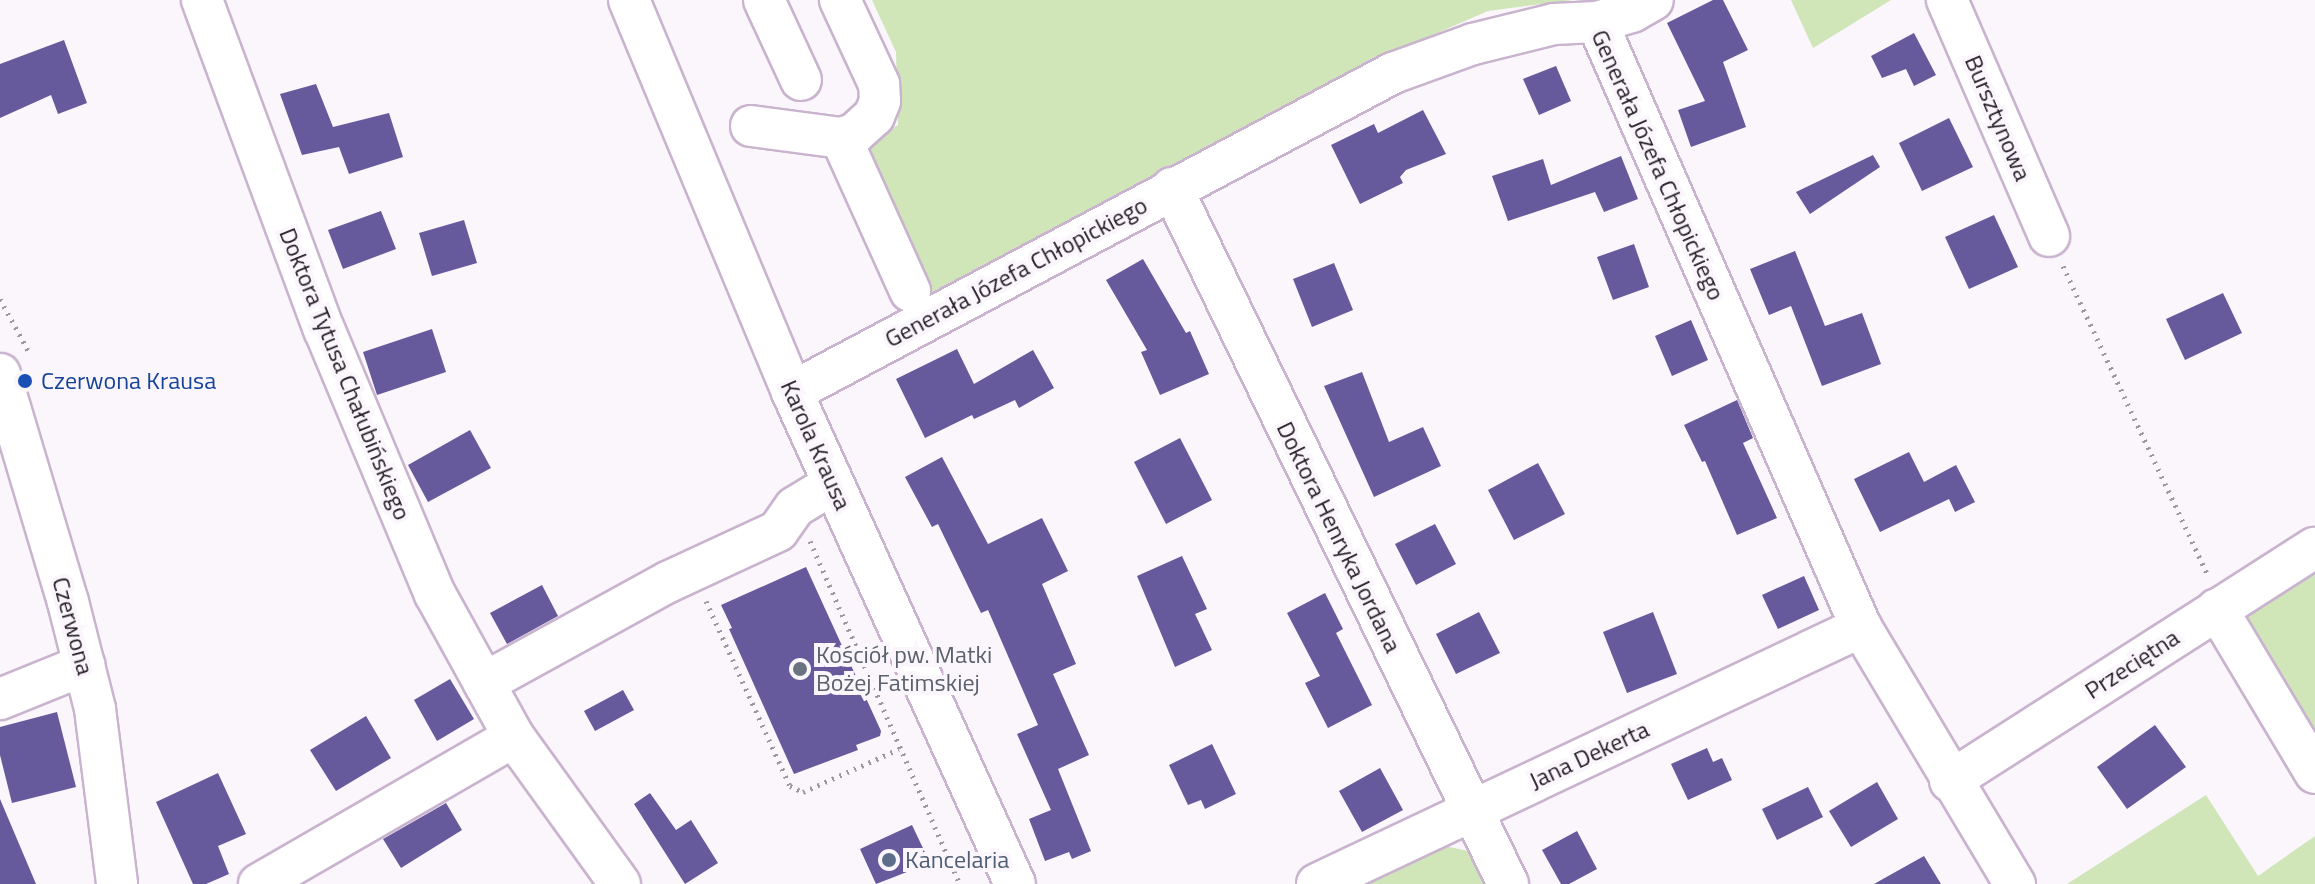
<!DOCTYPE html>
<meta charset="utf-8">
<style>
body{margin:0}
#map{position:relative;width:2315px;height:884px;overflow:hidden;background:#faf6fc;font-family:"Titillium Web",sans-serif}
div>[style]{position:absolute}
.green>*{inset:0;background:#d0e5b8}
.building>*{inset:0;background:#66599c}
.path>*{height:5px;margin-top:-2.5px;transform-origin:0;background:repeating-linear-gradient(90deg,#9d989f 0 2px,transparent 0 8px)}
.roads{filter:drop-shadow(2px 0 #c9b3ce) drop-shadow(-2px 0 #c9b3ce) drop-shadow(0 2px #c9b3ce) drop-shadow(0 -2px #c9b3ce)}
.minor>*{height:40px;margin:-20px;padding:0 20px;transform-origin:20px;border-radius:20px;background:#fff}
.dots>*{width:22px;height:22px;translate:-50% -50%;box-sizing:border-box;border:4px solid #faf6fc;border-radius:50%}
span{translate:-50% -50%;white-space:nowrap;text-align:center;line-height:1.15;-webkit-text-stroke:8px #faf6fc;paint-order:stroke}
.street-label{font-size:24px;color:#221a24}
.transit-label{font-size:24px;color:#164399}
.left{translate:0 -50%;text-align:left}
.worship-label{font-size:24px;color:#5b616d}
.service-label{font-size:24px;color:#4e5e75}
</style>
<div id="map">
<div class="green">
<i style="clip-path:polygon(872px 0,1573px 0,1488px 11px,1352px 70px,919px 299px,851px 150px,898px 125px,896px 52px)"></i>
<i style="clip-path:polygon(1791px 0,1891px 0,1813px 48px)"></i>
<i style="clip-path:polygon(2315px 561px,2315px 742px,2235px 612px)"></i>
<i style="clip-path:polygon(2206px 795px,2258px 876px,2315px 836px,2315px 884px,2067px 884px)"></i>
<i style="clip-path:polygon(1445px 846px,1468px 851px,1484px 884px,1367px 884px)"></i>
</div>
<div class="building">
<i style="clip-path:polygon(1713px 0,1723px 0,1748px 50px,1723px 62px,1746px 127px,1691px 147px,1678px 110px,1705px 101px,1667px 23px)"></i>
<i style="clip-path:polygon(1914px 33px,1936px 75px,1914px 86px,1906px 69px,1882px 78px,1871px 56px)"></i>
<i style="clip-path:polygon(64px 40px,87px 103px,58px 114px,51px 95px,0 118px,0 64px)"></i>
<i style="clip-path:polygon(1556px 66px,1571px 101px,1539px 115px,1523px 79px)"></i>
<i style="clip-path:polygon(316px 84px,333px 127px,389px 113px,403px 157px,349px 174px,339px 147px,302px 155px,280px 94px)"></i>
<i style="clip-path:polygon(1423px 110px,1446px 154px,1406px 170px,1400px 177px,1403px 183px,1360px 204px,1331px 145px,1374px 124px,1378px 133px)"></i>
<i style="clip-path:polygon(1949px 118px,1973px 167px,1922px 191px,1899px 143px)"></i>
<i style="clip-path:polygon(1873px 155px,1880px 167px,1810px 214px,1796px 192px)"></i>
<i style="clip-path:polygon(1621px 156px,1638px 199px,1604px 212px,1595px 192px,1508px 221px,1492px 176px,1543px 159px,1551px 185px)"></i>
<i style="clip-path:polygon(381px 211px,396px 249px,343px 269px,328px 230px)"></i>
<i style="clip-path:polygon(1994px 215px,2018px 267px,1969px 289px,1945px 237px)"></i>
<i style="clip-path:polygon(464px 220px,477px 263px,432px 276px,419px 233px)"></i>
<i style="clip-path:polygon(1634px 244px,1649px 287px,1613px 300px,1597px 257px)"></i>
<i style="clip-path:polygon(1795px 251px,1825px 326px,1862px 313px,1881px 364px,1822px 386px,1791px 306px,1769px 315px,1750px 269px)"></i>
<i style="clip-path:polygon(1143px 259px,1186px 333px,1190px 331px,1209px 374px,1160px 395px,1141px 352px,1147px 350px,1106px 280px)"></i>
<i style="clip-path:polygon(1334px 263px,1353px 310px,1312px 327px,1293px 279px)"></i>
<i style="clip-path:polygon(2223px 293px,2242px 333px,2185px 360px,2166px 319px)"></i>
<i style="clip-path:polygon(1691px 320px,1708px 360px,1672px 376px,1655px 336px)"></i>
<i style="clip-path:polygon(432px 329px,446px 372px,377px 395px,363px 352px)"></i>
<i style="clip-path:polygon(957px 349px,974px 384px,1033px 350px,1054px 388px,1019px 408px,1015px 400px,974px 419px,972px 415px,925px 438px,896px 379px)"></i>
<i style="clip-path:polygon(1362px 372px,1389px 442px,1423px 427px,1441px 466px,1374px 497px,1324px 386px)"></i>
<i style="clip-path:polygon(1737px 400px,1753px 438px,1743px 443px,1777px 518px,1737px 535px,1705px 461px,1702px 462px,1684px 425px)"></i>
<i style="clip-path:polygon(470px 430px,491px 468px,428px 502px,408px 465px)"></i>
<i style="clip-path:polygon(1180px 438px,1212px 500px,1166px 524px,1134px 462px)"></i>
<i style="clip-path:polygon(1909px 452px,1924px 482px,1956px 465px,1975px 502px,1955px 512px,1949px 499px,1880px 532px,1854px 479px)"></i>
<i style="clip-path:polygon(942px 457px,988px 544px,1042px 518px,1068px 571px,1042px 584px,1076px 664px,1053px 674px,1089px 755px,1058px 769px,1091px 851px,1072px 859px,1069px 852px,1045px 861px,1029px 819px,1051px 810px,1017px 734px,1038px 725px,988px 610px,981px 613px,938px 524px,932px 527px,905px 477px)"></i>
<i style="clip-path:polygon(1538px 463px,1565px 514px,1514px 540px,1488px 490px)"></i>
<i style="clip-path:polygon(1435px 524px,1456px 564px,1416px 585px,1395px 544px)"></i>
<i style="clip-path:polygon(1182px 556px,1207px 609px,1195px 614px,1212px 650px,1175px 667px,1137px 576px)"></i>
<i style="clip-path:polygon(806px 567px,881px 731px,880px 736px,856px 745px,858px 750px,794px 774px,729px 629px,732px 628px,721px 605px)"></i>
<i style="clip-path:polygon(1804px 576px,1819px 610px,1778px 629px,1762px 595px)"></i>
<i style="clip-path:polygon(542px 585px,558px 616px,507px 644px,490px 613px)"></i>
<i style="clip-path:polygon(1325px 593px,1343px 629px,1336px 633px,1372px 705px,1328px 728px,1305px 683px,1320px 676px,1287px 613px)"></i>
<i style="clip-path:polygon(1479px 612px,1500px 653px,1456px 674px,1436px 634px)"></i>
<i style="clip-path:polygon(1653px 612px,1677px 674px,1627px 693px,1603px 632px)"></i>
<i style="clip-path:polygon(450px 679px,474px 719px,437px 741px,414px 700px)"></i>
<i style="clip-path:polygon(623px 690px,634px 710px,595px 731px,584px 711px)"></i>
<i style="clip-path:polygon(57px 712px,76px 787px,12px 803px,0 755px,0 727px)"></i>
<i style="clip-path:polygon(366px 716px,391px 758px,336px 791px,310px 750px)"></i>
<i style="clip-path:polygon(2155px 725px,2186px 767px,2127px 809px,2097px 767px)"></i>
<i style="clip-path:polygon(1212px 744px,1236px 794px,1205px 809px,1201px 800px,1188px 805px,1169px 765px)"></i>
<i style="clip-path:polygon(1707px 748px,1713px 762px,1722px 758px,1732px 780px,1688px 800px,1671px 764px)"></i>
<i style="clip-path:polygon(1380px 768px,1403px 810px,1362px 832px,1339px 791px)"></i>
<i style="clip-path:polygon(218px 773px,246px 834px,218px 846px,229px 874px,206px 884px,193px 884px,156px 802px)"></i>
<i style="clip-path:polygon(1877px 782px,1898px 819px,1851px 847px,1829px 811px)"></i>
<i style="clip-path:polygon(1808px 787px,1823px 817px,1777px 840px,1762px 809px)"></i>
<i style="clip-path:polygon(650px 793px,676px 830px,691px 820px,718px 863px,685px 884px,634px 804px)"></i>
<i style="clip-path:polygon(0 799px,36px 884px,0 884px)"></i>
<i style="clip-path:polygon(446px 803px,462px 830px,401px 868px,383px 839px)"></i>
<i style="clip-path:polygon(912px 825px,930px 863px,876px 884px,860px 849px)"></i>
<i style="clip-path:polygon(1577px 831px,1597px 869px,1569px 884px,1561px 884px,1542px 850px)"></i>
<i style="clip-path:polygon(1924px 856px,1941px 884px,1874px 884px)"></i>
</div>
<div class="path">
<i style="left:2063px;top:266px;width:342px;rotate:64.9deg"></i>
<i style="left:0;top:299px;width:63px;rotate:61.4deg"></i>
<i style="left:810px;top:541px;width:374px;rotate:66.4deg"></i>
<i style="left:706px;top:601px;width:203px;rotate:65.6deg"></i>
<i style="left:790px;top:786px;width:14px;rotate:25deg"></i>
<i style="left:803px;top:792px;width:105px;rotate:-24.1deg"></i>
</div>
<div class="roads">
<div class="minor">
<i style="left:202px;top:0;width:351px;rotate:69.7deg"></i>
<i style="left:324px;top:329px;width:287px;rotate:67.3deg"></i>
<i style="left:435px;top:594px;width:163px;rotate:61.1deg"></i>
<i style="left:514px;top:737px;width:181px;rotate:54.2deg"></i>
<i style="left:629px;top:0;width:425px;rotate:67.4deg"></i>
<i style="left:792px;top:392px;width:540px;rotate:65.62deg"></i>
<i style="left:764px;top:0;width:88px;rotate:65.2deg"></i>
<i style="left:1947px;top:0;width:257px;rotate:66.6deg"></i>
<i style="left:1597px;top:22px;width:36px;rotate:-16deg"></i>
<i style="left:1632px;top:12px;width:24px;rotate:-30deg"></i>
<i style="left:751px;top:126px;width:91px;rotate:7.6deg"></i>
<i style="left:841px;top:138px;width:14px;rotate:-17deg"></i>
<i style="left:854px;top:134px;width:27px;rotate:-42deg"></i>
<i style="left:874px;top:116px;width:16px;rotate:-68deg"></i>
<i style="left:880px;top:101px;width:17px;rotate:-93deg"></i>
<i style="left:879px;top:84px;width:93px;rotate:-114.9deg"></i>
<i style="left:841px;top:138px;width:168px;rotate:65.7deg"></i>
<i style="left:1172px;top:188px;width:773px;rotate:64.23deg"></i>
<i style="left:0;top:374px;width:238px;rotate:73.4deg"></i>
<i style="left:68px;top:602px;width:110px;rotate:75.8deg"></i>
<i style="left:95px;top:709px;width:176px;rotate:82.8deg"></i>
<i style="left:792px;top:392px;width:680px;rotate:-27.96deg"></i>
<i style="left:1393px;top:73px;width:85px;rotate:-19.9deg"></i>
<i style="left:1473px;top:44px;width:83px;rotate:-13.9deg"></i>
<i style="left:1554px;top:24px;width:43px;rotate:-2.7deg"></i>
<i style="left:1597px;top:22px;width:660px;rotate:66.43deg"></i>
<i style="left:1861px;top:627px;width:300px;rotate:59.1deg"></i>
<i style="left:2217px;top:609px;width:191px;rotate:59.1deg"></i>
<i style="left:484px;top:683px;width:210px;rotate:-28.8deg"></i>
<i style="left:668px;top:582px;width:121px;rotate:-24.9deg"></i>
<i style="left:778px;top:531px;width:29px;rotate:-55deg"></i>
<i style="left:795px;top:507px;width:44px;rotate:-31.2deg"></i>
<i style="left:0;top:699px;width:91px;rotate:-22deg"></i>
<i style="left:1950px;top:781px;width:433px;rotate:-32.6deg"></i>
<i style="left:259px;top:884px;width:294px;rotate:-30deg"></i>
<i style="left:1317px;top:884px;width:602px;rotate:-25.29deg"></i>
</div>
</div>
<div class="dots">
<i style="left:25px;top:381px;background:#1a4fb4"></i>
<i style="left:800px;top:669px;background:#6b7280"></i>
<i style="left:889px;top:860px;background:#5c6f8a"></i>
</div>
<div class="street-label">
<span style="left:1998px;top:118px;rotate:67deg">Bursztynowa</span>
<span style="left:1658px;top:165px;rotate:66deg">Generała Józefa Chłopickiego</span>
<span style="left:1016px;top:272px;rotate:-28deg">Generała Józefa Chłopickiego</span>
<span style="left:345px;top:374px;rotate:68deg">Doktora Tytusa Chałubińskiego</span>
<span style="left:816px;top:445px;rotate:66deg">Karola Krausa</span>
<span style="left:1339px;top:537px;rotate:64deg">Doktora Henryka Jordana</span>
<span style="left:73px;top:626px;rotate:75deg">Czerwona</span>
<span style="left:2132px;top:664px;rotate:-33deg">Przeciętna</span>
<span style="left:1589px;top:755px;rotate:-25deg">Jana Dekerta</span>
</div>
<div class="transit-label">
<span class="left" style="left:41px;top:381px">Czerwona Krausa</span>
</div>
<div class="worship-label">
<span class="left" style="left:816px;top:669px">Kościół pw. Matki<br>Bożej Fatimskiej</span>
</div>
<div class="service-label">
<span class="left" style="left:905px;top:860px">Kancelaria</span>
</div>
</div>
